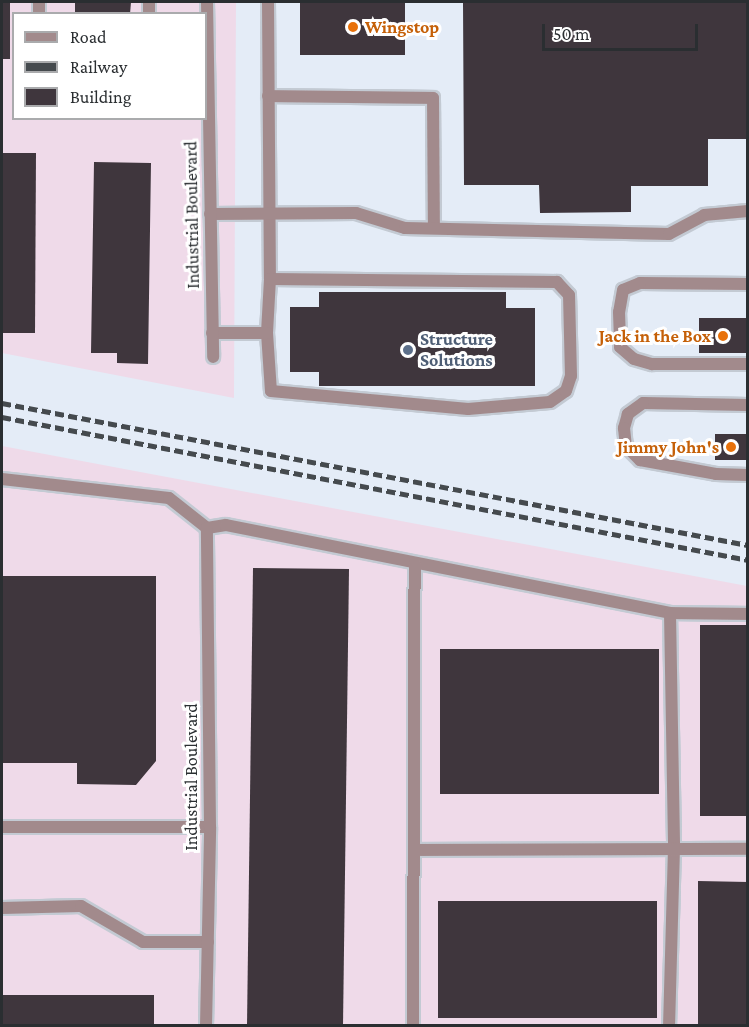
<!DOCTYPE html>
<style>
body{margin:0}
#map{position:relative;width:749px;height:1027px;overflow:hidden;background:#e4ecf7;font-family:"Crimson Pro",serif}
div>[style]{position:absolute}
.industrial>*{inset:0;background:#efdae9}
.building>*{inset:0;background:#3f363d}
.roads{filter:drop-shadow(2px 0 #c3cad3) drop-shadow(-2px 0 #c3cad3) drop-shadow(0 2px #c3cad3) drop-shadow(0 -2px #c3cad3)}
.service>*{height:12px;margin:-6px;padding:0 6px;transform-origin:6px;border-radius:6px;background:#a28a8c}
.minor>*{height:12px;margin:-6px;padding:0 6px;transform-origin:6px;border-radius:6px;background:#a28a8c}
.rail>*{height:4.5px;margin-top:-2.25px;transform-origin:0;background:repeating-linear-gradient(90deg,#454a4e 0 9px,transparent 0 13.5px)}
.dots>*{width:16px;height:16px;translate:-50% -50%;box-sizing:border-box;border:3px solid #fff;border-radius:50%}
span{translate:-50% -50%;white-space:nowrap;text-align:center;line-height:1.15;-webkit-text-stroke:6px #fff;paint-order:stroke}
.food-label{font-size:18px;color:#c56008;font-weight:700}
.left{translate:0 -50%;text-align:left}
.right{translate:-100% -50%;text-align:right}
.street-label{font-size:18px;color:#2a2e31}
.service-label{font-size:18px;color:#4e5e75;font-weight:700}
.frame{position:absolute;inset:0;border:3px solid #2a2e31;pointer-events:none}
.legend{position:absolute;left:12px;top:12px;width:195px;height:108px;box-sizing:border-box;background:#fff;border:2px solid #aaabad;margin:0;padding:8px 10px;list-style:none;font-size:18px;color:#2a2e31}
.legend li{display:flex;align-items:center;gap:12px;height:30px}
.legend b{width:30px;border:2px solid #aaabad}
.scale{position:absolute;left:542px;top:24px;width:156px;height:27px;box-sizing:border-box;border:3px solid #2a2e31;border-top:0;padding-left:8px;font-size:18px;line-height:21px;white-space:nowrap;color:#2a2e31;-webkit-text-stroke:4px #fff;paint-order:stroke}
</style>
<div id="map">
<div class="industrial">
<i style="clip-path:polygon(evenodd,2px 2px,236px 2px,234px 398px,2px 353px,2px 2px,14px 14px,206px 14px,206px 118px,14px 118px,14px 14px)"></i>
<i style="clip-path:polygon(2px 446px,747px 586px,747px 1025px,2px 1025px)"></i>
</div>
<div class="building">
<i style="clip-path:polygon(2px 2px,10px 2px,10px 59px,2px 59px)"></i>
<i style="clip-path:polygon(75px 2px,131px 2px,130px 14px,75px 14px)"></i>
<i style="clip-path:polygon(300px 2px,405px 2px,405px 55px,300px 55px)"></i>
<i style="clip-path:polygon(463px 2px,748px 2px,748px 139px,708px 139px,708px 186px,631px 186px,631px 212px,540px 213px,539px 185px,464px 185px)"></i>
<i style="clip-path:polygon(2px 153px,36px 153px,35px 333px,2px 333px)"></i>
<i style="clip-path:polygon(94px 162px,151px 163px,148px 364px,117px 363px,117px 353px,91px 353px)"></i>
<i style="clip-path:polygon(319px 292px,506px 292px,506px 308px,535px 308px,535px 386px,319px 386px,319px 372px,290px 372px,290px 307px,319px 307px)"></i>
<i style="clip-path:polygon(699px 318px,748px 318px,748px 353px,699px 353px)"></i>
<i style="clip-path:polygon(715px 434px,748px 434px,748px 460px,715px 460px)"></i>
<i style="clip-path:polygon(253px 568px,349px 569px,343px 1026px,247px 1026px)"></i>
<i style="clip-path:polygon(2px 576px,156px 576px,156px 761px,136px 785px,77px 784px,77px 763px,2px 763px)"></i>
<i style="clip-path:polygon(700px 625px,748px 625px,748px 816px,700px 816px)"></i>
<i style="clip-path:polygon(440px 649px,659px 649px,659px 794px,440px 794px)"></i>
<i style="clip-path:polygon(698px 881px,748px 882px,748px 1026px,698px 1026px)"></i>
<i style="clip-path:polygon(438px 901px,657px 901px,657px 1018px,438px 1018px)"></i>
<i style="clip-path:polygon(2px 995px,154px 995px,154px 1026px,2px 1026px)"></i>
</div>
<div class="roads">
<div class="service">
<i style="left:39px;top:2px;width:12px;rotate:90deg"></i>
<i style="left:268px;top:2px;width:277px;rotate:89.6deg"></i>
<i style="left:270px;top:279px;width:54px;rotate:93.2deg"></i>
<i style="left:267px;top:333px;width:58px;rotate:86.1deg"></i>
<i style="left:271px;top:391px;width:198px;rotate:5.2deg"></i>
<i style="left:468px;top:409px;width:82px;rotate:-4.9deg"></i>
<i style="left:550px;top:402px;width:19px;rotate:-35deg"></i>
<i style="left:566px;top:391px;width:16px;rotate:-72deg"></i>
<i style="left:571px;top:376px;width:81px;rotate:-91.4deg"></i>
<i style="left:569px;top:295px;width:18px;rotate:-133deg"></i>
<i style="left:557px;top:282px;width:287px;rotate:-179.4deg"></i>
<i style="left:149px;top:14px;width:12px;rotate:-90deg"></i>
<i style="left:268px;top:96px;width:165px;rotate:0.7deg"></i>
<i style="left:433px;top:98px;width:130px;rotate:89.6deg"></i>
<i style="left:210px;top:214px;width:146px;rotate:-0.4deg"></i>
<i style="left:356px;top:213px;width:51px;rotate:17deg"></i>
<i style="left:405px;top:228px;width:264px;rotate:1.3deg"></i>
<i style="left:669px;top:234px;width:40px;rotate:-28deg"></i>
<i style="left:704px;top:215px;width:44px;rotate:-5.2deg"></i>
<i style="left:748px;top:284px;width:108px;rotate:-179.5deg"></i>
<i style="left:640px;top:283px;width:18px;rotate:158deg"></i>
<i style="left:623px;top:290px;width:22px;rotate:100deg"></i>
<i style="left:619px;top:312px;width:35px;rotate:88deg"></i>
<i style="left:620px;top:347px;width:18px;rotate:41deg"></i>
<i style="left:634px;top:359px;width:19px;rotate:16deg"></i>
<i style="left:652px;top:364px;width:96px"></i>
<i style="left:212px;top:333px;width:55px"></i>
<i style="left:748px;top:405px;width:105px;rotate:-178.9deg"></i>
<i style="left:643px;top:403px;width:19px;rotate:144deg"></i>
<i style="left:628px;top:414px;width:15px;rotate:106deg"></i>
<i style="left:624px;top:428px;width:18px;rotate:84deg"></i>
<i style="left:626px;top:446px;width:20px;rotate:45deg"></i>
<i style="left:640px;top:460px;width:77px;rotate:10.4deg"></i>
<i style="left:716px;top:474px;width:32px;rotate:2deg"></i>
<i style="left:2px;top:479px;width:168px;rotate:6.5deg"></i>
<i style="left:169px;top:498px;width:48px;rotate:38.3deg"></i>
<i style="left:207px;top:528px;width:19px;rotate:-9deg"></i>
<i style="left:226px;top:525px;width:453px;rotate:11.2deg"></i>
<i style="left:670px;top:613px;width:235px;rotate:89deg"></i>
<i style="left:674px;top:848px;width:178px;rotate:91.6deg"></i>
<i style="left:670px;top:613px;width:78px;rotate:0.7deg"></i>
<i style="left:2px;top:827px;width:208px"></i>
<i style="left:414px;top:850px;width:334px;rotate:-0.2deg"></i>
<i style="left:2px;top:908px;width:79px;rotate:-1.5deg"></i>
<i style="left:81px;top:906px;width:72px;rotate:30.1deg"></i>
<i style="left:143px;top:942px;width:65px"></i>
<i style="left:413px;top:1026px;width:463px;rotate:-89.8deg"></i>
</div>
<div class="minor">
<i style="left:207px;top:2px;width:355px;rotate:89deg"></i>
<i style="left:206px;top:1026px;width:199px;rotate:-88.8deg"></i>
<i style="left:210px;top:827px;width:299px;rotate:-90.6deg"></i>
</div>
</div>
<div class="rail">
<i style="left:2px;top:403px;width:759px;rotate:10.78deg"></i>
<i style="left:2px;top:417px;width:760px;rotate:10.85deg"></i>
</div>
<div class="dots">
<i style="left:353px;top:27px;background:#e8710a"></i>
<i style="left:723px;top:336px;background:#e8710a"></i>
<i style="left:408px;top:350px;background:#5c6f8a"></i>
<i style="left:731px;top:447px;background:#e8710a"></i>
</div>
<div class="food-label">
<span class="left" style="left:365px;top:27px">Wingstop</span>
<span class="right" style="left:711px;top:336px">Jack in the Box</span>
<span class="right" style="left:719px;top:447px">Jimmy John's</span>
</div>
<div class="street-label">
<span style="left:192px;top:215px;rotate:-91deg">Industrial Boulevard</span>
<span style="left:191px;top:777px;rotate:-90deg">Industrial Boulevard</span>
</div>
<div class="service-label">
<span class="left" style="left:420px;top:350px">Structure<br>Solutions</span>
</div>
<div class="frame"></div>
<ul class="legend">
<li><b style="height:8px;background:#a28a8c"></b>Road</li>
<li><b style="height:8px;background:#454a4e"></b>Railway</li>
<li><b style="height:16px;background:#3f363d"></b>Building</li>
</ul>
<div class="scale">50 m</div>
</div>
